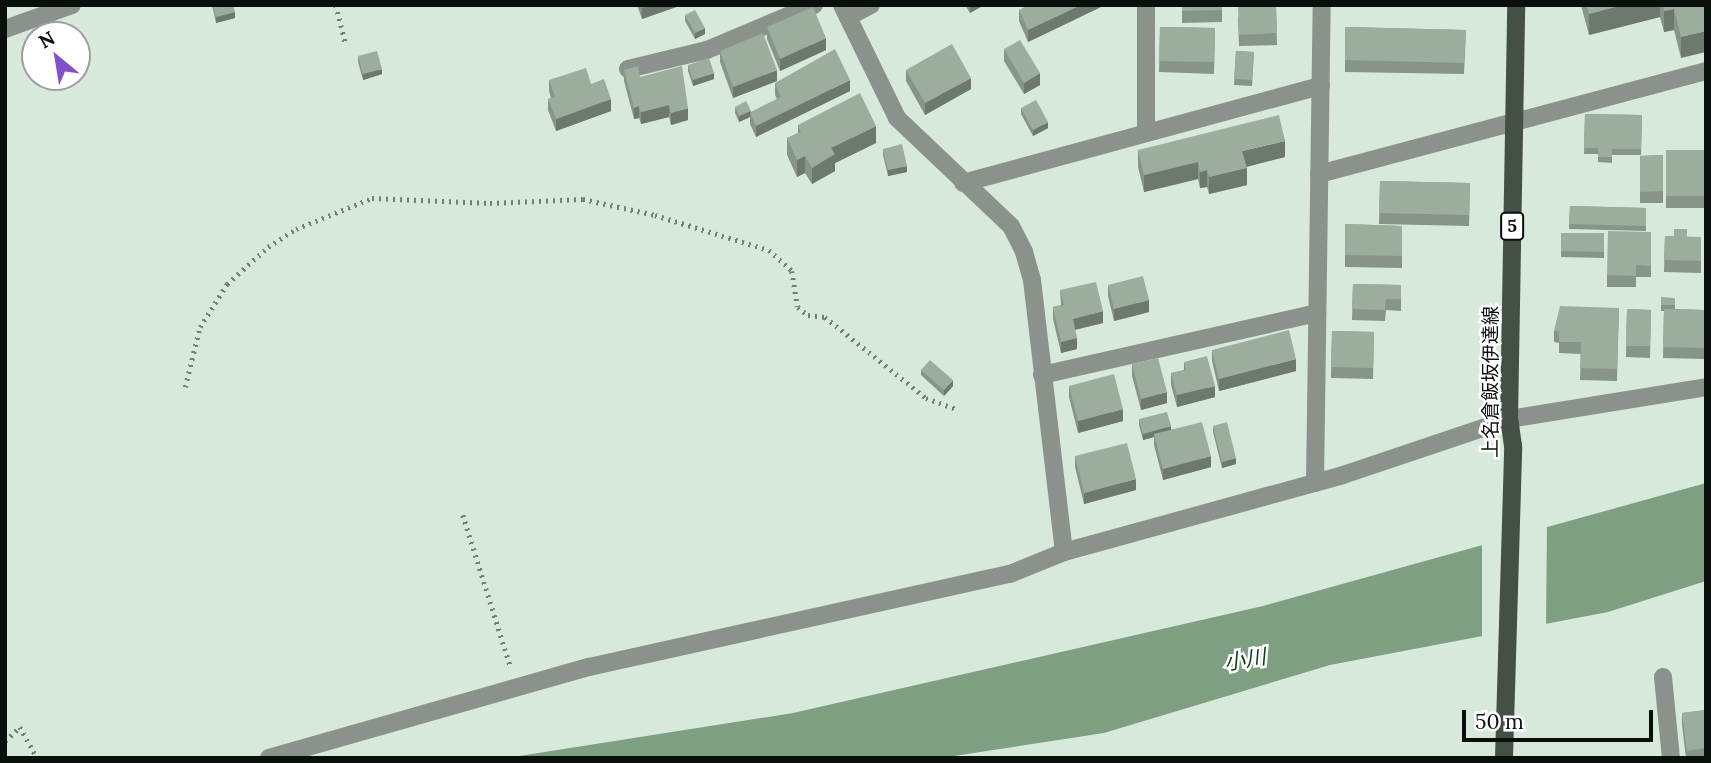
<!DOCTYPE html>
<meta charset="utf-8">
<style>
body{margin:0}
#map{position:relative;width:1711px;height:763px;overflow:hidden;background:#d7e9da;font-family:Lora,"Noto Sans JP",serif}
div>[style]{position:absolute}
.water>*{inset:0;background:#7f9f83}
.pier>*{inset:0;background:#d7e9da}
.path>*{height:4.5px;margin-top:-2.25px;transform-origin:0;background:repeating-linear-gradient(90deg,#737f75 0 2px,transparent 0 7px)}
.street>*{height:18px;margin:-9px;padding:0 9px;transform-origin:9px;border-radius:9px;background:#8b928c}
.primary>*{height:18px;margin:-9px;padding:0 9px;transform-origin:9px;border-radius:9px;background:#445045}
.wall>*{inset:0;background:#869588}
.shaded-wall>*{inset:0;background:#6d796f}
.building>*{inset:0;background:#9cad9e}
span{translate:-50% -50%;white-space:nowrap;text-align:center;line-height:1.15;-webkit-text-stroke:5px #fff;paint-order:stroke}
.shield-label span{padding:2px 5px;background:#fff;border:2px solid;border-radius:5px;-webkit-text-stroke-width:0}
.shield-label{font-size:18px;color:#090f0a;font-weight:700}
.street-label{font-size:19px;color:#090f0a}
.water-label{font-size:21px;color:#0b401b;font-style:italic}
.frame{position:absolute;inset:0;border:7px solid #090f0a;pointer-events:none}
.north{position:absolute;left:21px;top:21px;width:70px;height:70px;box-sizing:border-box;background:#fff;border:2px solid #9d9f9d;border-radius:50%;rotate:330deg;font-size:19px;font-weight:700;line-height:28px;text-align:center;color:#090f0a}
.north::after{content:'';display:block;margin:auto;width:24px;height:32px;background:#8251c9;clip-path:polygon(50% 0,100% 100%,50% 72%,0 100%)}
.scale{position:absolute;left:1462px;top:710px;width:191px;height:32px;box-sizing:border-box;border:4px solid #090f0a;border-top:0;padding-left:9px;font-size:21px;line-height:24px;white-space:nowrap;color:#090f0a;-webkit-text-stroke:5px #fff;paint-order:stroke}
</style>
<div id="map">
<div class="water">
<i style="clip-path:polygon(1706px 483px,1706px 581px,1608px 612px,1330px 665px,1104px 733px,941px 758px,507px 758px,793px 713px,1263px 606px)"></i>
</div>
<div class="pier">
<i style="clip-path:polygon(1547px 523px,1546px 627px,1482px 639px,1482px 541px)"></i>
</div>
<div class="path">
<i style="left:336px;top:5px;width:41px;rotate:76deg"></i>
<i style="left:185px;top:387px;width:62px;rotate:-76deg"></i>
<i style="left:200px;top:327px;width:51px;rotate:-57.9deg"></i>
<i style="left:227px;top:284px;width:55px;rotate:-42.1deg"></i>
<i style="left:268px;top:247px;width:33px;rotate:-33deg"></i>
<i style="left:296px;top:229px;width:82px;rotate:-22.2deg"></i>
<i style="left:372px;top:198px;width:118px;rotate:2.4deg"></i>
<i style="left:490px;top:203px;width:93px;rotate:-2.5deg"></i>
<i style="left:583px;top:199px;width:74px;rotate:12.5deg"></i>
<i style="left:655px;top:215px;width:119px;rotate:17.1deg"></i>
<i style="left:769px;top:250px;width:31px;rotate:42deg"></i>
<i style="left:792px;top:271px;width:36px;rotate:81deg"></i>
<i style="left:798px;top:307px;width:13px;rotate:39deg"></i>
<i style="left:808px;top:315px;width:17px;rotate:7deg"></i>
<i style="left:825px;top:317px;width:129px;rotate:38.7deg"></i>
<i style="left:926px;top:398px;width:32px;rotate:20deg"></i>
<i style="left:463px;top:515px;width:160px;rotate:72.6deg"></i>
<i style="left:5px;top:741px;width:21px;rotate:-43deg"></i>
<i style="left:20px;top:727px;width:35px;rotate:61deg"></i>
</div>
<div class="street">
<i style="left:842px;top:5px;width:126px;rotate:64deg"></i>
<i style="left:897px;top:118px;width:157px;rotate:43.5deg"></i>
<i style="left:1011px;top:226px;width:29px;rotate:63deg"></i>
<i style="left:1024px;top:252px;width:29px;rotate:74deg"></i>
<i style="left:1032px;top:280px;width:274px;rotate:83.3deg"></i>
<i style="left:848px;top:17px;width:26px;rotate:-28deg"></i>
<i style="left:5px;top:29px;width:71px;rotate:-19.7deg"></i>
<i style="left:628px;top:69px;width:81px;rotate:-13.5deg"></i>
<i style="left:707px;top:50px;width:116px;rotate:-22.8deg"></i>
<i style="left:1146px;top:133px;width:128px;rotate:-90deg"></i>
<i style="left:1319px;top:174px;width:400px;rotate:-14.9deg"></i>
<i style="left:963px;top:183px;width:371px;rotate:-15.2deg"></i>
<i style="left:1042px;top:375px;width:282px;rotate:-12.7deg"></i>
<i style="left:1315px;top:483px;width:478px;rotate:-89.2deg"></i>
<i style="left:1663px;top:677px;width:81px;rotate:84.4deg"></i>
<i style="left:269px;top:758px;width:333px;rotate:-15.9deg"></i>
<i style="left:589px;top:667px;width:431px;rotate:-12.5deg"></i>
<i style="left:1010px;top:574px;width:58px;rotate:-22.2deg"></i>
<i style="left:1064px;top:552px;width:289px;rotate:-15.4deg"></i>
<i style="left:1343px;top:475px;width:175px;rotate:-18.6deg"></i>
<i style="left:1509px;top:419px;width:200px;rotate:-9.2deg"></i>
</div>
<div class="primary">
<i style="left:1504px;top:758px;width:312px;rotate:-88.3deg"></i>
<i style="left:1513px;top:446px;width:27px;rotate:-98deg"></i>
<i style="left:1509px;top:419px;width:414px;rotate:-89deg"></i>
</div>
<div class="wall">
<i style="clip-path:polygon(212px 5px,233px 5px,235px 18px,216px 23px)"></i>
<i style="clip-path:polygon(637px 5px,679px 5px,679px 6px,642px 19px)"></i>
<i style="clip-path:polygon(965px 5px,984px 5px,970px 13px)"></i>
<i style="clip-path:polygon(1105px 5px,1028px 42px,1019px 21px,1019px 10px)"></i>
<i style="clip-path:polygon(1182px 5px,1222px 5px,1222px 22px,1182px 23px)"></i>
<i style="clip-path:polygon(1276px 5px,1277px 45px,1239px 46px,1238px 17px)"></i>
<i style="clip-path:polygon(1581px 5px,1706px 5px,1681px 58px,1674px 30px,1664px 32px,1660px 17px,1589px 35px)"></i>
<i style="clip-path:polygon(685px 15px,705px 34px,695px 39px,685px 21px)"></i>
<i style="clip-path:polygon(767px 27px,826px 50px,780px 71px,767px 39px)"></i>
<i style="clip-path:polygon(1160px 27px,1215px 28px,1214px 74px,1159px 72px)"></i>
<i style="clip-path:polygon(1345px 27px,1466px 30px,1464px 74px,1345px 72px)"></i>
<i style="clip-path:polygon(1004px 49px,1040px 85px,1024px 94px,1004px 61px)"></i>
<i style="clip-path:polygon(720px 51px,777px 81px,733px 98px,720px 62px)"></i>
<i style="clip-path:polygon(1236px 51px,1254px 52px,1252px 86px,1234px 85px)"></i>
<i style="clip-path:polygon(358px 56px,382px 74px,363px 80px,358px 62px)"></i>
<i style="clip-path:polygon(688px 65px,714px 79px,693px 86px,688px 71px)"></i>
<i style="clip-path:polygon(624px 70px,640px 77px,688px 120px,671px 125px,669px 117px,641px 124px,639px 118px,634px 119px,624px 81px)"></i>
<i style="clip-path:polygon(906px 70px,971px 89px,925px 115px,906px 81px)"></i>
<i style="clip-path:polygon(549px 80px,591px 84px,611px 111px,556px 131px,548px 110px,548px 99px,551px 98px,549px 91px)"></i>
<i style="clip-path:polygon(775px 83px,850px 91px,756px 137px,750px 124px,750px 117px,739px 122px,735px 113px,735px 107px,751px 112px,777px 99px,775px 95px)"></i>
<i style="clip-path:polygon(1021px 108px,1048px 128px,1033px 136px,1021px 114px)"></i>
<i style="clip-path:polygon(1585px 114px,1642px 115px,1641px 155px,1612px 155px,1612px 163px,1598px 162px,1598px 154px,1584px 154px)"></i>
<i style="clip-path:polygon(798px 125px,876px 143px,835px 163px,835px 171px,812px 184px,805px 173px,797px 177px,787px 155px,787px 138px,798px 133px)"></i>
<i style="clip-path:polygon(883px 149px,907px 172px,888px 176px,883px 155px)"></i>
<i style="clip-path:polygon(1138px 150px,1285px 157px,1246px 167px,1247px 185px,1209px 194px,1207px 187px,1200px 188px,1198px 179px,1144px 192px,1138px 167px)"></i>
<i style="clip-path:polygon(1666px 150px,1705px 150px,1705px 208px,1666px 208px)"></i>
<i style="clip-path:polygon(1663px 155px,1663px 203px,1640px 203px,1640px 156px)"></i>
<i style="clip-path:polygon(1380px 181px,1470px 183px,1469px 226px,1379px 224px)"></i>
<i style="clip-path:polygon(1570px 206px,1646px 208px,1646px 231px,1569px 229px)"></i>
<i style="clip-path:polygon(1345px 224px,1402px 226px,1402px 268px,1345px 267px)"></i>
<i style="clip-path:polygon(1651px 232px,1651px 277px,1636px 277px,1636px 287px,1607px 287px,1607px 275px)"></i>
<i style="clip-path:polygon(1561px 233px,1604px 233px,1604px 258px,1561px 257px)"></i>
<i style="clip-path:polygon(1665px 236px,1701px 237px,1701px 273px,1664px 272px)"></i>
<i style="clip-path:polygon(1353px 284px,1401px 285px,1401px 311px,1386px 310px,1385px 321px,1352px 320px)"></i>
<i style="clip-path:polygon(1108px 285px,1149px 312px,1114px 321px,1108px 296px)"></i>
<i style="clip-path:polygon(1060px 290px,1103px 323px,1075px 330px,1077px 349px,1061px 353px,1053px 319px,1053px 307px,1061px 305px)"></i>
<i style="clip-path:polygon(1675px 298px,1675px 309px,1706px 310px,1706px 359px,1663px 358px,1664px 311px,1661px 311px,1661px 305px)"></i>
<i style="clip-path:polygon(1619px 308px,1617px 381px,1580px 380px,1581px 354px,1559px 353px,1559px 343px,1554px 342px,1554px 331px)"></i>
<i style="clip-path:polygon(1627px 309px,1651px 310px,1650px 358px,1626px 357px)"></i>
<i style="clip-path:polygon(1332px 331px,1374px 332px,1373px 379px,1331px 378px)"></i>
<i style="clip-path:polygon(1212px 350px,1296px 371px,1219px 391px,1212px 361px)"></i>
<i style="clip-path:polygon(1184px 362px,1215px 397px,1177px 407px,1171px 385px,1171px 373px,1184px 370px)"></i>
<i style="clip-path:polygon(1132px 364px,1167px 403px,1141px 410px,1132px 376px)"></i>
<i style="clip-path:polygon(921px 370px,953px 386px,944px 396px,921px 375px)"></i>
<i style="clip-path:polygon(1069px 386px,1123px 421px,1078px 433px,1069px 397px)"></i>
<i style="clip-path:polygon(1139px 419px,1171px 429px,1211px 467px,1163px 480px,1154px 445px,1154px 437px,1143px 440px,1139px 425px)"></i>
<i style="clip-path:polygon(1213px 426px,1236px 464px,1222px 468px,1213px 432px)"></i>
<i style="clip-path:polygon(1075px 456px,1136px 490px,1084px 504px,1075px 467px)"></i>
<i style="clip-path:polygon(1706px 710px,1706px 758px,1686px 758px,1682px 725px,1682px 713px)"></i>
</div>
<div class="shaded-wall">
<i style="clip-path:polygon(650px 5px,679px 5px,679px 6px,642px 19px,642px 8px)"></i>
<i style="clip-path:polygon(970px 5px,984px 5px,970px 13px)"></i>
<i style="clip-path:polygon(1081px 5px,1105px 5px,1028px 42px,1028px 30px)"></i>
<i style="clip-path:polygon(1623px 5px,1660px 5px,1660px 17px,1589px 35px,1589px 14px)"></i>
<i style="clip-path:polygon(1674px 9px,1674px 30px,1664px 32px,1664px 11px)"></i>
<i style="clip-path:polygon(235px 12px,235px 18px,216px 23px,216px 17px)"></i>
<i style="clip-path:polygon(705px 28px,705px 34px,695px 39px,695px 33px)"></i>
<i style="clip-path:polygon(1706px 31px,1706px 52px,1681px 58px,1681px 37px)"></i>
<i style="clip-path:polygon(826px 38px,826px 50px,780px 71px,780px 59px)"></i>
<i style="clip-path:polygon(382px 69px,382px 74px,363px 80px,363px 74px)"></i>
<i style="clip-path:polygon(777px 70px,777px 81px,733px 98px,733px 87px)"></i>
<i style="clip-path:polygon(714px 73px,714px 79px,693px 86px,693px 80px)"></i>
<i style="clip-path:polygon(1040px 73px,1040px 85px,1024px 94px,1024px 83px)"></i>
<i style="clip-path:polygon(971px 78px,971px 89px,925px 115px,925px 103px)"></i>
<i style="clip-path:polygon(850px 80px,850px 91px,756px 137px,756px 126px)"></i>
<i style="clip-path:polygon(611px 99px,611px 111px,556px 131px,556px 119px)"></i>
<i style="clip-path:polygon(669px 105px,669px 117px,641px 124px,641px 112px)"></i>
<i style="clip-path:polygon(639px 106px,639px 118px,634px 119px,634px 108px)"></i>
<i style="clip-path:polygon(688px 108px,688px 120px,671px 125px,671px 113px)"></i>
<i style="clip-path:polygon(751px 111px,751px 115px,750px 113px,750px 117px,739px 122px,739px 116px)"></i>
<i style="clip-path:polygon(1048px 122px,1048px 128px,1033px 136px,1033px 130px)"></i>
<i style="clip-path:polygon(876px 126px,876px 143px,835px 163px,835px 171px,812px 184px,812px 168px,831px 148px)"></i>
<i style="clip-path:polygon(1285px 141px,1285px 157px,1242px 168px,1242px 151px)"></i>
<i style="clip-path:polygon(805px 156px,805px 173px,797px 177px,797px 160px)"></i>
<i style="clip-path:polygon(1198px 162px,1198px 179px,1144px 192px,1144px 175px)"></i>
<i style="clip-path:polygon(907px 166px,907px 172px,888px 176px,888px 170px)"></i>
<i style="clip-path:polygon(1247px 168px,1247px 185px,1209px 194px,1209px 177px)"></i>
<i style="clip-path:polygon(1207px 170px,1207px 187px,1200px 188px,1200px 172px)"></i>
<i style="clip-path:polygon(1149px 300px,1149px 312px,1114px 321px,1114px 309px)"></i>
<i style="clip-path:polygon(1103px 311px,1103px 323px,1073px 330px,1073px 319px)"></i>
<i style="clip-path:polygon(1077px 338px,1077px 349px,1061px 353px,1061px 342px)"></i>
<i style="clip-path:polygon(1296px 359px,1296px 371px,1219px 391px,1219px 379px)"></i>
<i style="clip-path:polygon(953px 380px,953px 386px,944px 396px,944px 390px)"></i>
<i style="clip-path:polygon(1215px 386px,1215px 397px,1177px 407px,1177px 395px)"></i>
<i style="clip-path:polygon(1167px 392px,1167px 403px,1141px 410px,1141px 399px)"></i>
<i style="clip-path:polygon(1123px 409px,1123px 421px,1078px 433px,1078px 421px)"></i>
<i style="clip-path:polygon(1171px 426px,1171px 432px,1154px 434px,1154px 437px,1143px 440px,1143px 434px)"></i>
<i style="clip-path:polygon(1211px 456px,1211px 467px,1163px 480px,1163px 469px)"></i>
<i style="clip-path:polygon(1236px 458px,1236px 464px,1222px 468px,1222px 462px)"></i>
<i style="clip-path:polygon(1136px 479px,1136px 490px,1084px 504px,1084px 493px)"></i>
</div>
<div class="building">
<i style="clip-path:polygon(213px 5px,233px 5px,235px 12px,216px 17px)"></i>
<i style="clip-path:polygon(1028px 5px,1081px 5px,1028px 30px,1019px 10px)"></i>
<i style="clip-path:polygon(1182px 5px,1222px 5px,1222px 10px,1182px 11px)"></i>
<i style="clip-path:polygon(1276px 5px,1277px 33px,1239px 35px,1238px 6px)"></i>
<i style="clip-path:polygon(1586px 5px,1623px 5px,1589px 14px)"></i>
<i style="clip-path:polygon(1663px 5px,1706px 5px,1706px 31px,1681px 37px,1674px 9px,1664px 11px)"></i>
<i style="clip-path:polygon(813px 7px,826px 38px,780px 59px,767px 27px)"></i>
<i style="clip-path:polygon(695px 10px,705px 28px,695px 33px,685px 15px)"></i>
<i style="clip-path:polygon(1160px 27px,1215px 28px,1214px 62px,1159px 61px)"></i>
<i style="clip-path:polygon(1345px 27px,1466px 30px,1464px 63px,1345px 60px)"></i>
<i style="clip-path:polygon(763px 33px,777px 70px,733px 87px,720px 51px)"></i>
<i style="clip-path:polygon(1020px 40px,1040px 73px,1024px 83px,1004px 49px)"></i>
<i style="clip-path:polygon(952px 44px,971px 78px,925px 103px,906px 70px)"></i>
<i style="clip-path:polygon(835px 49px,850px 80px,756px 126px,750px 113px,781px 97px,775px 83px)"></i>
<i style="clip-path:polygon(377px 51px,382px 69px,363px 74px,358px 56px)"></i>
<i style="clip-path:polygon(1236px 51px,1254px 52px,1252px 80px,1234px 79px)"></i>
<i style="clip-path:polygon(709px 58px,714px 73px,693px 80px,688px 65px)"></i>
<i style="clip-path:polygon(638px 66px,640px 77px,682px 66px,688px 108px,671px 113px,669px 105px,641px 112px,639px 106px,634px 108px,624px 70px)"></i>
<i style="clip-path:polygon(586px 68px,591px 84px,604px 79px,611px 99px,556px 119px,548px 99px,555px 97px,549px 80px)"></i>
<i style="clip-path:polygon(860px 93px,876px 126px,831px 148px,835px 154px,812px 168px,805px 156px,797px 160px,787px 138px,801px 132px,798px 125px)"></i>
<i style="clip-path:polygon(1036px 100px,1048px 122px,1033px 130px,1021px 108px)"></i>
<i style="clip-path:polygon(746px 101px,751px 111px,739px 116px,735px 107px)"></i>
<i style="clip-path:polygon(1585px 114px,1642px 115px,1641px 149px,1612px 149px,1612px 157px,1598px 157px,1598px 148px,1584px 148px)"></i>
<i style="clip-path:polygon(1279px 115px,1285px 141px,1242px 151px,1247px 168px,1209px 177px,1207px 170px,1200px 172px,1198px 162px,1144px 175px,1138px 150px)"></i>
<i style="clip-path:polygon(902px 144px,907px 166px,888px 170px,883px 149px)"></i>
<i style="clip-path:polygon(1666px 150px,1705px 150px,1705px 196px,1666px 196px)"></i>
<i style="clip-path:polygon(1663px 155px,1663px 191px,1640px 192px,1640px 156px)"></i>
<i style="clip-path:polygon(1380px 181px,1470px 183px,1469px 215px,1379px 213px)"></i>
<i style="clip-path:polygon(1570px 206px,1646px 208px,1646px 226px,1569px 224px)"></i>
<i style="clip-path:polygon(1345px 224px,1402px 226px,1402px 256px,1345px 255px)"></i>
<i style="clip-path:polygon(1674px 229px,1687px 229px,1687px 237px,1701px 237px,1701px 261px,1664px 260px,1665px 236px,1674px 236px)"></i>
<i style="clip-path:polygon(1608px 231px,1651px 232px,1651px 266px,1636px 265px,1636px 276px,1607px 275px)"></i>
<i style="clip-path:polygon(1561px 233px,1604px 233px,1604px 252px,1561px 251px)"></i>
<i style="clip-path:polygon(1143px 276px,1149px 300px,1114px 309px,1108px 285px)"></i>
<i style="clip-path:polygon(1096px 282px,1103px 311px,1073px 319px,1077px 338px,1061px 342px,1053px 307px,1064px 305px,1060px 290px)"></i>
<i style="clip-path:polygon(1353px 284px,1401px 285px,1401px 299px,1386px 299px,1385px 310px,1352px 309px)"></i>
<i style="clip-path:polygon(1661px 297px,1675px 298px,1675px 305px,1661px 305px)"></i>
<i style="clip-path:polygon(1560px 306px,1619px 308px,1617px 369px,1580px 368px,1581px 342px,1559px 342px,1559px 331px,1554px 331px)"></i>
<i style="clip-path:polygon(1627px 309px,1651px 310px,1650px 346px,1626px 346px)"></i>
<i style="clip-path:polygon(1664px 309px,1706px 310px,1706px 348px,1663px 347px)"></i>
<i style="clip-path:polygon(1289px 330px,1296px 359px,1219px 379px,1212px 350px)"></i>
<i style="clip-path:polygon(1332px 331px,1374px 332px,1373px 368px,1331px 367px)"></i>
<i style="clip-path:polygon(1207px 356px,1215px 386px,1177px 395px,1171px 373px,1186px 370px,1184px 362px)"></i>
<i style="clip-path:polygon(1158px 358px,1167px 392px,1141px 399px,1132px 364px)"></i>
<i style="clip-path:polygon(930px 360px,953px 380px,944px 390px,921px 370px)"></i>
<i style="clip-path:polygon(1114px 374px,1123px 409px,1078px 421px,1069px 386px)"></i>
<i style="clip-path:polygon(1167px 412px,1171px 426px,1143px 434px,1139px 419px)"></i>
<i style="clip-path:polygon(1202px 422px,1211px 456px,1163px 469px,1154px 434px)"></i>
<i style="clip-path:polygon(1227px 422px,1236px 458px,1222px 462px,1213px 426px)"></i>
<i style="clip-path:polygon(1127px 443px,1136px 479px,1084px 493px,1075px 456px)"></i>
<i style="clip-path:polygon(1706px 710px,1706px 748px,1687px 751px,1682px 713px)"></i>
</div>
<div class="shield-label">
<span style="left:1512px;top:226px">5</span>
</div>
<div class="street-label">
<span style="left:1491px;top:382px;rotate:-90deg">上名倉飯坂伊達線</span>
</div>
<div class="water-label">
<span style="left:1245px;top:660px;rotate:-9deg">小川</span>
</div>
<div class="frame"></div>
<div class="north">N</div>
<div class="scale">50 m</div>
</div>
